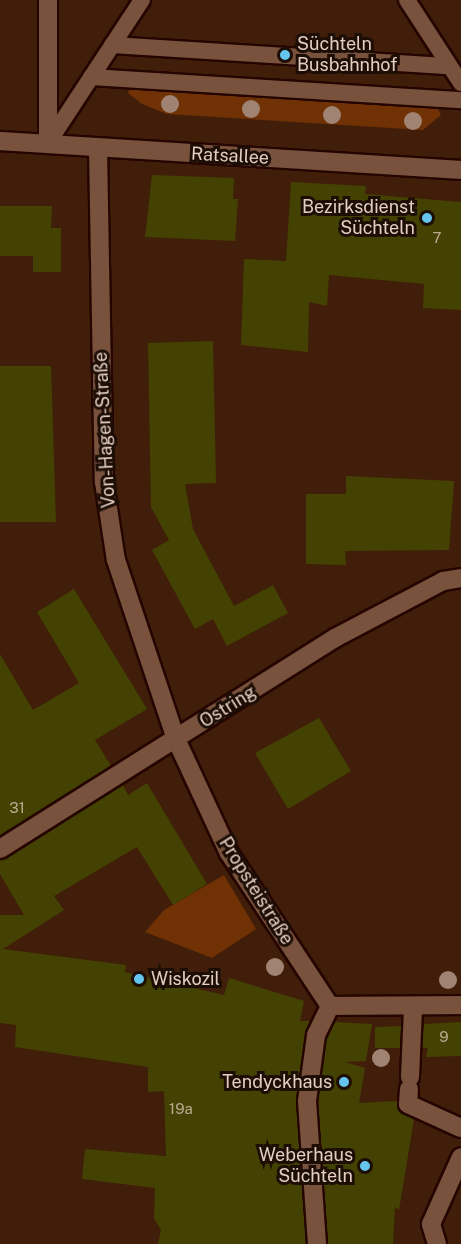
<!DOCTYPE html>
<meta charset="utf-8">
<style>
body{margin:0}
#map{position:relative;width:461px;height:1244px;overflow:hidden;background:#401e09;font-family:"Public Sans",sans-serif}
div>[style]{position:absolute}
.green>*{inset:0;background:#703104}
.building>*{inset:0;background:#434202}
.roads{filter:drop-shadow(2px 0 #250500) drop-shadow(-2px 0 #250500) drop-shadow(0 2px #250500) drop-shadow(0 -2px #250500)}
.service>*{height:16px;margin:-8px;padding:0 8px;transform-origin:8px;border-radius:8px;background:#79523d}
.pedestrian>*{height:18px;margin:-9px;padding:0 9px;transform-origin:9px;border-radius:9px;background:#79523d}
.minor>*{height:18px;margin:-9px;padding:0 9px;transform-origin:9px;border-radius:9px;background:#79523d}
.trees>*{width:18px;height:18px;margin:-9px;border-radius:50%;background:#a08373}
.dots>*{width:16px;height:16px;translate:-50% -50%;box-sizing:border-box;border:3px solid #1c0d05;border-radius:50%}
span{translate:-50% -50%;white-space:nowrap;text-align:center;line-height:1.15;-webkit-text-stroke:6px #1c0d05;paint-order:stroke}
.number-label{font-size:15px;color:#bcaa91}
.number-label span{-webkit-text-stroke-width:0}
.poi-label{font-size:18px;color:#e4cdc1}
.left{translate:0 -50%;text-align:left}
.right{translate:-100% -50%;text-align:right}
.street-label{font-size:18px;color:#e4cdc1}
</style>
<div id="map">
<div class="green">
<i style="clip-path:polygon(131px 85px,437px 107px,441px 115px,423px 130px,167px 114px,142px 104px,128px 93px)"></i>
<i style="clip-path:polygon(224px 875px,256px 929px,212px 958px,145px 932px,164px 910px)"></i>
</div>
<div class="building">
<i style="clip-path:polygon(152px 175px,234px 178px,233px 199px,238px 199px,235px 241px,145px 237px)"></i>
<i style="clip-path:polygon(291px 182px,366px 186px,365px 194px,461px 202px,461px 310px,423px 308px,424px 284px,329px 275px,327px 306px,309px 302px,308px 352px,241px 345px,244px 259px,286px 261px)"></i>
<i style="clip-path:polygon(0 206px,52px 206px,51px 228px,61px 228px,61px 272px,33px 272px,33px 256px,0 256px)"></i>
<i style="clip-path:polygon(213px 341px,216px 483px,185px 484px,193px 529px,234px 606px,273px 585px,288px 613px,227px 646px,213px 619px,195px 629px,152px 550px,169px 540px,151px 507px,148px 343px)"></i>
<i style="clip-path:polygon(0 366px,51px 366px,56px 522px,0 522px)"></i>
<i style="clip-path:polygon(346px 476px,454px 481px,449px 550px,345px 551px,346px 565px,306px 564px,306px 494px,346px 494px)"></i>
<i style="clip-path:polygon(74px 589px,147px 709px,95px 740px,111px 766px,0 836px,0 654px,33px 710px,79px 683px,37px 612px)"></i>
<i style="clip-path:polygon(319px 718px,351px 771px,288px 809px,255px 753px)"></i>
<i style="clip-path:polygon(147px 783px,207px 884px,173px 905px,137px 847px,54px 896px,64px 910px,3px 949px,126px 965px,125px 972px,224px 995px,229px 978px,304px 1001px,300px 1021px,310px 1021px,305px 1033px,296px 1102px,306px 1244px,158px 1244px,161px 1230px,154px 1218px,155px 1188px,82px 1179px,85px 1149px,166px 1156px,164px 1091px,148px 1092px,148px 1067px,15px 1047px,16px 1025px,0 1023px,0 915px,24px 915px,0 874px,0 860px,123px 785px,128px 795px)"></i>
<i style="clip-path:polygon(335px 1022px,372px 1024px,366px 1061px,345px 1062px,365px 1068px,359px 1103px,397px 1101px,399px 1110px,414px 1119px,399px 1210px,395px 1207px,393px 1244px,328px 1244px,318px 1101px,327px 1038px)"></i>
<i style="clip-path:polygon(461px 1022px,461px 1056px,426px 1057px,428px 1048px,422px 1048px,424px 1024px)"></i>
<i style="clip-path:polygon(401px 1026px,400px 1048px,375px 1048px,375px 1027px)"></i>
</div>
<div class="roads">
<div class="service">
<i style="left:407px;top:0;width:99px;rotate:57deg"></i>
<i style="left:112px;top:45px;width:338px;rotate:3.6deg"></i>
<i style="left:91px;top:77px;width:371px;rotate:3.6deg"></i>
<i style="left:48px;top:143px;width:171px;rotate:-56.7deg"></i>
</div>
<div class="pedestrian">
<i style="left:410px;top:1077px;width:70px;rotate:-87.5deg"></i>
<i style="left:409px;top:1089px;width:15px;rotate:94deg"></i>
<i style="left:408px;top:1104px;width:58px;rotate:24.4deg"></i>
<i style="left:437px;top:1244px;width:21px;rotate:-107deg"></i>
<i style="left:431px;top:1224px;width:73px;rotate:-65.9deg"></i>
</div>
<div class="minor">
<i style="left:0;top:141px;width:462px;rotate:3.6deg"></i>
<i style="left:48px;top:143px;width:143px;rotate:-90deg"></i>
<i style="left:98px;top:148px;width:334px;rotate:89deg"></i>
<i style="left:104px;top:482px;width:79px;rotate:81.3deg"></i>
<i style="left:116px;top:560px;width:189px;rotate:71.5deg"></i>
<i style="left:176px;top:739px;width:126px;rotate:65.1deg"></i>
<i style="left:229px;top:853px;width:183px;rotate:56.6deg"></i>
<i style="left:330px;top:1006px;width:131px;rotate:-0.4deg"></i>
<i style="left:0;top:849px;width:396px;rotate:-32.2deg"></i>
<i style="left:335px;top:638px;width:122px;rotate:-27.8deg"></i>
<i style="left:443px;top:581px;width:18px;rotate:-9deg"></i>
<i style="left:317px;top:1244px;width:143px;rotate:-94deg"></i>
<i style="left:307px;top:1101px;width:67px;rotate:-82.2deg"></i>
<i style="left:316px;top:1035px;width:32px;rotate:-64deg"></i>
</div>
</div>
<div class="trees">
<i style="left:170px;top:104px"></i>
<i style="left:251px;top:109px"></i>
<i style="left:332px;top:115px"></i>
<i style="left:413px;top:121px"></i>
<i style="left:275px;top:967px"></i>
<i style="left:448px;top:980px"></i>
<i style="left:381px;top:1058px"></i>
</div>
<div class="dots">
<i style="left:285px;top:55px;background:#65c5ee"></i>
<i style="left:427px;top:218px;background:#65c5ee"></i>
<i style="left:139px;top:979px;background:#65c5ee"></i>
<i style="left:344px;top:1082px;background:#65c5ee"></i>
<i style="left:365px;top:1166px;background:#65c5ee"></i>
</div>
<div class="number-label">
<span style="left:437px;top:238px">7</span>
<span style="left:17px;top:808px">31</span>
<span style="left:444px;top:1037px">9</span>
<span style="left:181px;top:1109px">19a</span>
</div>
<div class="poi-label">
<span class="left" style="left:297px;top:55px">Süchteln<br>Busbahnhof</span>
<span class="right" style="left:415px;top:218px">Bezirksdienst<br>Süchteln</span>
<span class="left" style="left:151px;top:979px">Wiskozil</span>
<span class="right" style="left:332px;top:1082px">Tendyckhaus</span>
<span class="right" style="left:353px;top:1166px">Weberhaus<br>Süchteln</span>
</div>
<div class="street-label">
<span style="left:230px;top:156px;rotate:3deg">Ratsallee</span>
<span style="left:105px;top:430px;rotate:-93deg">Von-Hagen-Straße</span>
<span style="left:228px;top:707px;rotate:-32deg">Ostring</span>
<span style="left:256px;top:891px;rotate:58deg">Propsteistraße</span>
</div>
</div>
